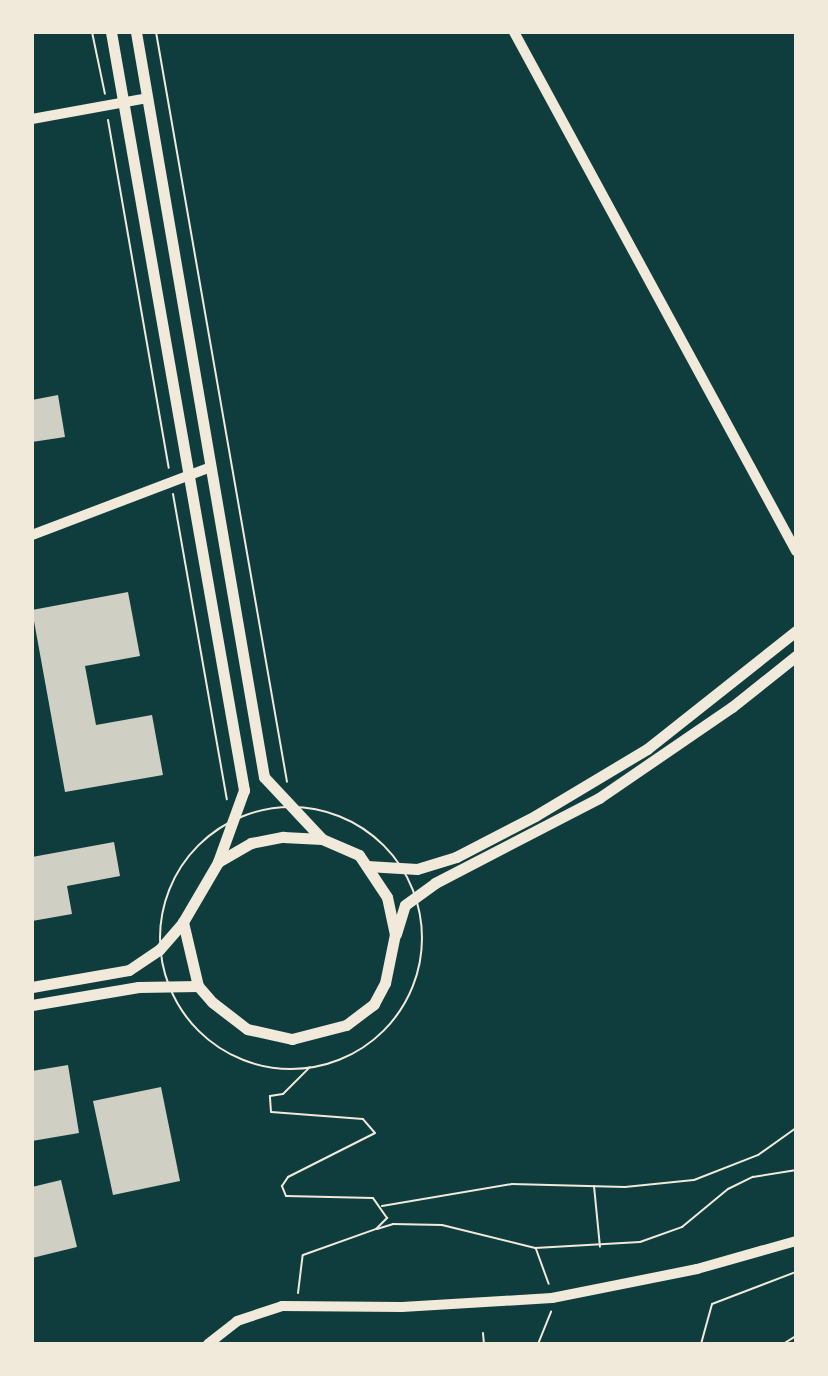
<!DOCTYPE html>
<style>
body{margin:0}
#map{position:relative;width:828px;height:1376px;overflow:hidden;background:#0f3d3e;font-family:"Fira Sans",sans-serif}
div>[style]{position:absolute}
.building>*{inset:0;background:#cfcfc3}
.path>*{height:2px;margin:-1px;padding:0 1px;transform-origin:1px;border-radius:1px;background:#f1e9da}
.path>.ring{margin:-1px;padding:0;box-sizing:content-box;background:none;border:2px solid #f1e9da;border-radius:50%}
.tertiary>*{height:10px;margin:-5px;padding:0 5px;transform-origin:5px;border-radius:5px;background:#f1e9da}
.secondary>*{height:11px;margin:-5.5px;padding:0 5.5px;transform-origin:5.5px;border-radius:5.5px;background:#f1e9da}
span{translate:-50% -50%;white-space:nowrap;text-align:center;line-height:1.15;-webkit-text-stroke:7px #f1e9da;paint-order:stroke}
.frame{position:absolute;inset:0;border:34px solid #f1e9da;pointer-events:none}
</style>
<div id="map">
<div class="building">
<i style="clip-path:polygon(58px 395px,65px 437px,32px 442px,32px 400px)"></i>
<i style="clip-path:polygon(128px 592px,140px 656px,85px 666px,96px 725px,152px 715px,163px 775px,65px 792px,32px 610px)"></i>
<i style="clip-path:polygon(114px 842px,120px 876px,67px 886px,72px 914px,32px 921px,32px 857px)"></i>
<i style="clip-path:polygon(68px 1065px,79px 1133px,32px 1141px,32px 1071px)"></i>
<i style="clip-path:polygon(161px 1087px,180px 1181px,113px 1195px,93px 1101px)"></i>
<i style="clip-path:polygon(61px 1180px,77px 1247px,32px 1258px,32px 1187px)"></i>
</div>
<div class="path">
<i style="left:92px;top:32px;width:63px;rotate:78.2deg"></i>
<i style="left:156px;top:32px;width:761px;rotate:80.09deg"></i>
<i style="left:108px;top:120px;width:353px;rotate:80.1deg"></i>
<i style="left:173px;top:494px;width:310px;rotate:80deg"></i>
<i class="ring" style="left:160px;top:807px;width:260px;height:260px"></i>
<i style="left:594px;top:1186px;width:61px;rotate:84.4deg"></i>
<i style="left:382px;top:1206px;width:132px;rotate:-9.6deg"></i>
<i style="left:512px;top:1184px;width:113px;rotate:1.5deg"></i>
<i style="left:625px;top:1187px;width:69px;rotate:-5.8deg"></i>
<i style="left:694px;top:1180px;width:69px;rotate:-21.3deg"></i>
<i style="left:758px;top:1155px;width:47px;rotate:-35.4deg"></i>
<i style="left:377px;top:1229px;width:17px;rotate:-17deg"></i>
<i style="left:393px;top:1224px;width:49px;rotate:1.2deg"></i>
<i style="left:442px;top:1225px;width:96px;rotate:13.9deg"></i>
<i style="left:535px;top:1248px;width:105px;rotate:-3.3deg"></i>
<i style="left:640px;top:1242px;width:45px;rotate:-19.7deg"></i>
<i style="left:682px;top:1227px;width:60px;rotate:-39.6deg"></i>
<i style="left:728px;top:1189px;width:28px;rotate:-26deg"></i>
<i style="left:753px;top:1177px;width:44px;rotate:-9.2deg"></i>
<i style="left:536px;top:1249px;width:37px;rotate:70deg"></i>
<i style="left:796px;top:1282px;width:12px;rotate:90deg"></i>
<i style="left:298px;top:1293px;width:38px;rotate:-83deg"></i>
<i style="left:303px;top:1255px;width:77px;rotate:-19.6deg"></i>
<i style="left:376px;top:1229px;width:16px;rotate:-45deg"></i>
<i style="left:387px;top:1218px;width:24px;rotate:-125deg"></i>
<i style="left:373px;top:1198px;width:87px;rotate:-178.7deg"></i>
<i style="left:286px;top:1196px;width:11px;rotate:-112deg"></i>
<i style="left:282px;top:1186px;width:11px;rotate:-56deg"></i>
<i style="left:288px;top:1177px;width:97px;rotate:-26.8deg"></i>
<i style="left:375px;top:1133px;width:18px;rotate:-131deg"></i>
<i style="left:363px;top:1119px;width:92px;rotate:-175.6deg"></i>
<i style="left:271px;top:1112px;width:16px;rotate:-94deg"></i>
<i style="left:270px;top:1096px;width:13px;rotate:-9deg"></i>
<i style="left:283px;top:1094px;width:38px;rotate:-45deg"></i>
<i style="left:483px;top:1333px;width:11px;rotate:85deg"></i>
<i style="left:538px;top:1344px;width:35px;rotate:-68deg"></i>
<i style="left:701px;top:1344px;width:41px;rotate:-74.6deg"></i>
<i style="left:712px;top:1304px;width:90px;rotate:-20.9deg"></i>
<i style="left:783px;top:1344px;width:15px;rotate:-32deg"></i>
<i style="left:795px;top:1344px;width:6px;rotate:-81deg"></i>
</div>
<div class="tertiary">
<i style="left:514px;top:32px;width:591px;rotate:61.48deg"></i>
<i style="left:32px;top:119px;width:117px;rotate:-10.3deg"></i>
<i style="left:32px;top:535px;width:191px;rotate:-20.8deg"></i>
<i style="left:208px;top:1344px;width:37px;rotate:-38deg"></i>
<i style="left:237px;top:1321px;width:47px;rotate:-18.4deg"></i>
<i style="left:282px;top:1306px;width:120px;rotate:0.5deg"></i>
<i style="left:402px;top:1307px;width:150px;rotate:-3.4deg"></i>
<i style="left:552px;top:1298px;width:148px;rotate:-11.3deg"></i>
<i style="left:697px;top:1269px;width:103px;rotate:-15.8deg"></i>
</div>
<div class="secondary">
<i style="left:111px;top:32px;width:770px;rotate:80.05deg"></i>
<i style="left:244px;top:790px;width:77px;rotate:109.9deg"></i>
<i style="left:136px;top:32px;width:756px;rotate:80.25deg"></i>
<i style="left:264px;top:777px;width:85px;rotate:46.9deg"></i>
<i style="left:283px;top:837px;width:39px;rotate:3deg"></i>
<i style="left:322px;top:839px;width:40px;rotate:23.4deg"></i>
<i style="left:359px;top:855px;width:50px;rotate:56.3deg"></i>
<i style="left:387px;top:897px;width:38px;rotate:78deg"></i>
<i style="left:395px;top:934px;width:50px;rotate:101.5deg"></i>
<i style="left:385px;top:983px;width:24px;rotate:118deg"></i>
<i style="left:374px;top:1004px;width:35px;rotate:143deg"></i>
<i style="left:346px;top:1025px;width:56px;rotate:165.5deg"></i>
<i style="left:292px;top:1039px;width:46px;rotate:-167.5deg"></i>
<i style="left:247px;top:1029px;width:44px;rotate:-142.4deg"></i>
<i style="left:212px;top:1002px;width:21px;rotate:-131deg"></i>
<i style="left:198px;top:986px;width:66px;rotate:-103.2deg"></i>
<i style="left:183px;top:922px;width:69px;rotate:-59.7deg"></i>
<i style="left:218px;top:862px;width:38px;rotate:-30deg"></i>
<i style="left:251px;top:843px;width:33px;rotate:-11deg"></i>
<i style="left:367px;top:866px;width:50px;rotate:3.4deg"></i>
<i style="left:417px;top:869px;width:41px;rotate:-17.1deg"></i>
<i style="left:456px;top:857px;width:89px;rotate:-27.4deg"></i>
<i style="left:535px;top:816px;width:131px;rotate:-30.9deg"></i>
<i style="left:647px;top:749px;width:190px;rotate:-38.4deg"></i>
<i style="left:396px;top:934px;width:30px;rotate:-73deg"></i>
<i style="left:405px;top:905px;width:37px;rotate:-36deg"></i>
<i style="left:435px;top:883px;width:185px;rotate:-27.4deg"></i>
<i style="left:599px;top:798px;width:161px;rotate:-34.4deg"></i>
<i style="left:732px;top:707px;width:82px;rotate:-38.6deg"></i>
<i style="left:32px;top:987px;width:98px;rotate:-9.9deg"></i>
<i style="left:129px;top:970px;width:36px;rotate:-34deg"></i>
<i style="left:159px;top:950px;width:37px;rotate:-49deg"></i>
<i style="left:32px;top:1005px;width:108px;rotate:-9.6deg"></i>
<i style="left:138px;top:987px;width:60px;rotate:-1deg"></i>
</div>
<div class="frame"></div>
</div>
